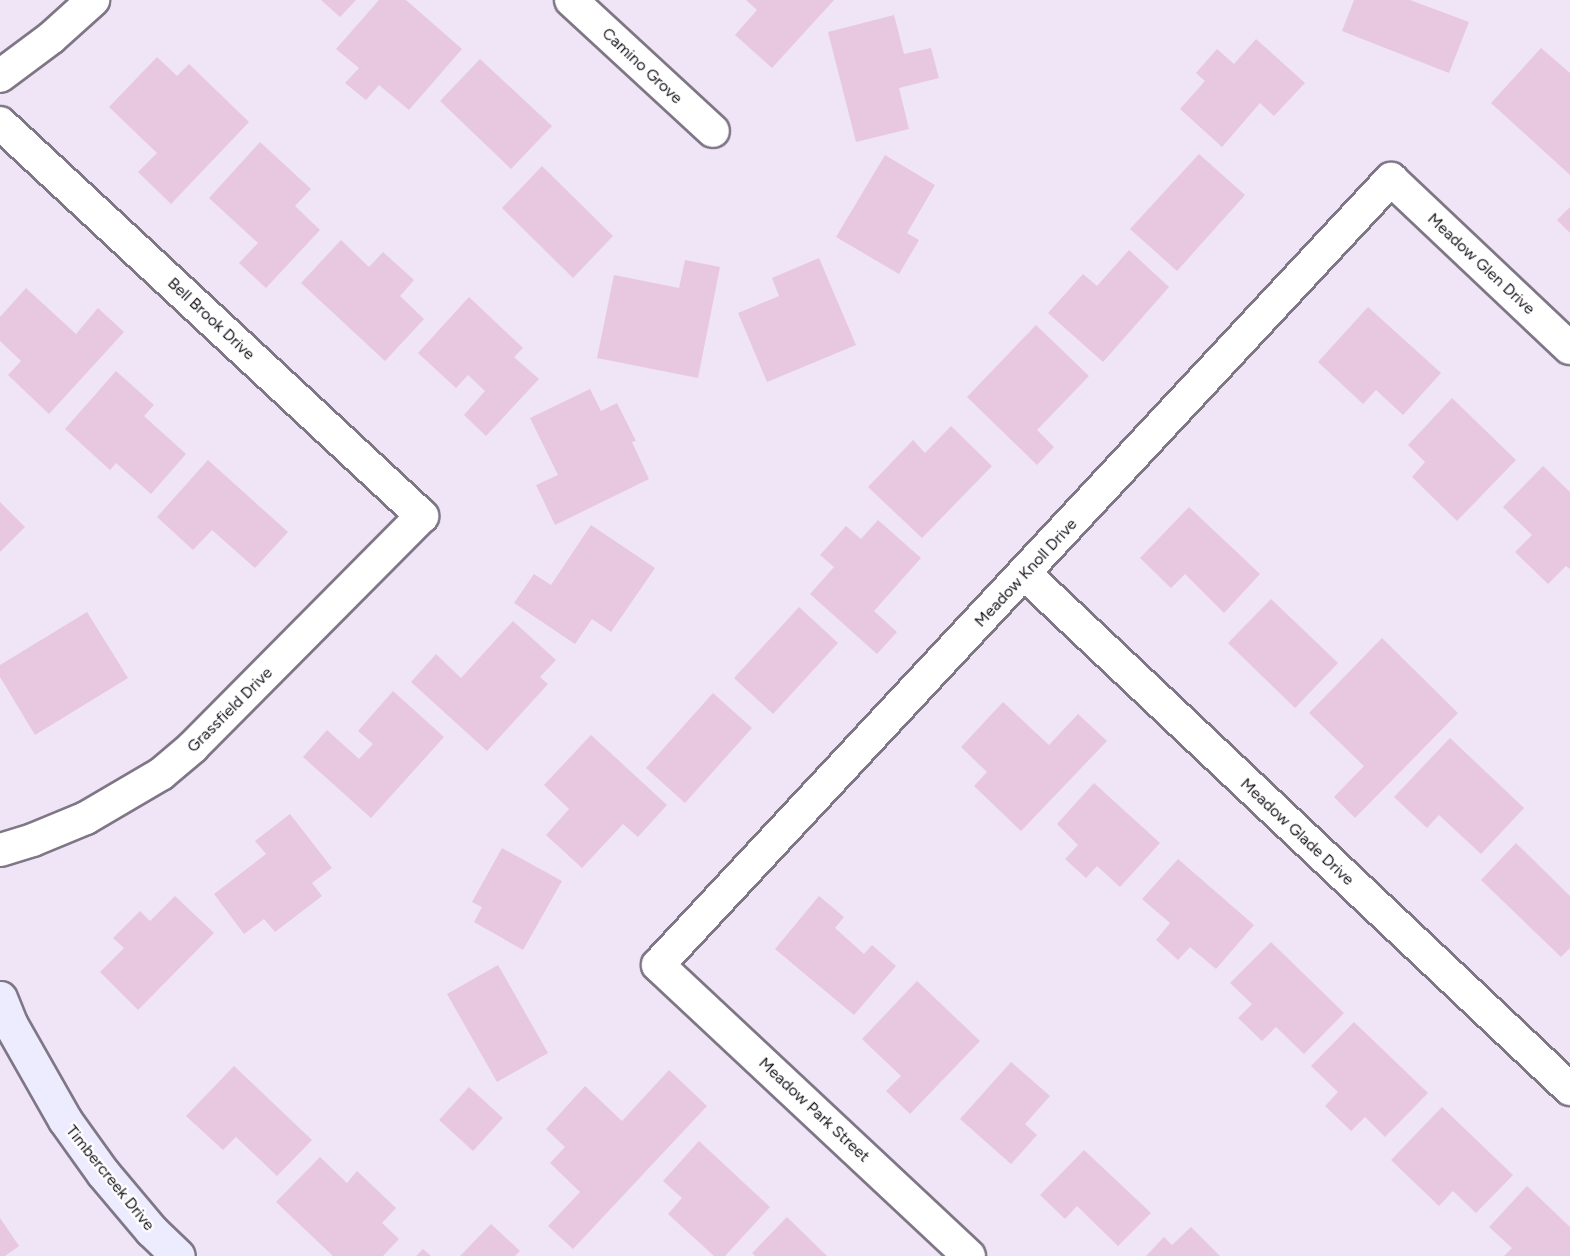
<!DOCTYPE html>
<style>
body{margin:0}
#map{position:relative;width:1570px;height:1256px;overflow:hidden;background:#efe5f7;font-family:Figtree,sans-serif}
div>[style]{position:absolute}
.building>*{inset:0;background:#e7c8e0}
.roads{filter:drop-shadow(2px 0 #7f7686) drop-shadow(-2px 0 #7f7686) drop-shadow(0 2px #7f7686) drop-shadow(0 -2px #7f7686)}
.street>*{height:32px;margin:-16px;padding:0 16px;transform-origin:16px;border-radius:16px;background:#fff}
.secondary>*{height:33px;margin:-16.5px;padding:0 16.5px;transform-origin:16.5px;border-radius:16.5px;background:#edecff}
span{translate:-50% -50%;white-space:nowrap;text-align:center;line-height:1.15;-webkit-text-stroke:4.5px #fff;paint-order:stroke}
.street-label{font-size:16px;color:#19151c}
</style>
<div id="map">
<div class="building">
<i style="clip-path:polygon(321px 0,356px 0,340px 17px)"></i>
<i style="clip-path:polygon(379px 0,406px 0,462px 49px,409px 110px,379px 85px,366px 100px,345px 83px,359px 68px,336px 49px)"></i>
<i style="clip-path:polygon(746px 0,834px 0,772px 68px,735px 35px,757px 10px)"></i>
<i style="clip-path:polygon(1354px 0,1410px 0,1469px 22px,1449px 73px,1342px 31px)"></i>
<i style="clip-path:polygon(894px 15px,904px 54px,931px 48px,939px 78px,899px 88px,909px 129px,856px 142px,828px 32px)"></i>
<i style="clip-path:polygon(1256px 39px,1305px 83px,1274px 116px,1260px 103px,1222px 147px,1180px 109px,1205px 81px,1196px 73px,1217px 49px,1234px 64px)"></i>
<i style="clip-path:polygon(1541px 48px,1570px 73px,1570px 175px,1491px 103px)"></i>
<i style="clip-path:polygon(157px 57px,177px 76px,189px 64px,249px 122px,171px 204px,138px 172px,157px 153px,109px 107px)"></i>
<i style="clip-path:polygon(480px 59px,552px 126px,511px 169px,440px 101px)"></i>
<i style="clip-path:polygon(260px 142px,311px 189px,295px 206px,320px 230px,266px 288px,239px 263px,258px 243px,209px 198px)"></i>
<i style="clip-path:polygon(1199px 154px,1245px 195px,1177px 271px,1130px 229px)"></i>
<i style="clip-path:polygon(885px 155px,935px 185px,907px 233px,919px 240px,899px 274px,836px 237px)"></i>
<i style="clip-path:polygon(542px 166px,613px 236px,573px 278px,502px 208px)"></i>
<i style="clip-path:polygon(1570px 207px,1570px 233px,1557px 220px)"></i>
<i style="clip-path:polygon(341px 240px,369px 267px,383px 252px,414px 280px,400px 296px,424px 319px,385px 361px,301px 283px)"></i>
<i style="clip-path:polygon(1129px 250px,1169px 287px,1103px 362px,1048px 313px,1083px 274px,1097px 286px)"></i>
<i style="clip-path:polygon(819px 258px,856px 345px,767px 382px,738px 313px,779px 296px,772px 278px)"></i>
<i style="clip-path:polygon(685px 260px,720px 267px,698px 378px,597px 358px,614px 275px,679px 288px)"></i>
<i style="clip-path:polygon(26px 288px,76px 334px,98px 308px,124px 332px,49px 414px,8px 375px,21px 361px,0 341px,0 317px)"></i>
<i style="clip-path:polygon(469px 297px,523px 348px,514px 357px,539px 379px,486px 436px,464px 415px,485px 391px,468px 375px,456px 388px,418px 353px)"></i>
<i style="clip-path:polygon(1368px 307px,1441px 373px,1403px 415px,1376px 390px,1363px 404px,1318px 362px)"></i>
<i style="clip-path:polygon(1036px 325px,1089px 376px,1037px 430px,1054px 447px,1037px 465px,967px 397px)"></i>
<i style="clip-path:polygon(116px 371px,154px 405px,144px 416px,186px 454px,151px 494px,116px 463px,110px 470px,65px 429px)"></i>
<i style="clip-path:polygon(590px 389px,601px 411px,617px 403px,636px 441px,632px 442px,649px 479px,555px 525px,536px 485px,558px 475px,530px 418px)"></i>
<i style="clip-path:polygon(1452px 398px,1516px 460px,1457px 521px,1412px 477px,1425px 462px,1408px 445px)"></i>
<i style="clip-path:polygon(951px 426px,992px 466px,922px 538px,868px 487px,913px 440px,925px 453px)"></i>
<i style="clip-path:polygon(208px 460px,288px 532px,255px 568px,212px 530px,193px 550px,157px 517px)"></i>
<i style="clip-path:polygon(1543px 466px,1570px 492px,1570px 569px,1566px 566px,1548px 584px,1515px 552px,1532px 535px,1503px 507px)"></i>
<i style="clip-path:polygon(0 502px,25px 527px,0 552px)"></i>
<i style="clip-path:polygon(1189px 507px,1260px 574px,1224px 613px,1185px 574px,1171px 588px,1140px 558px)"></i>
<i style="clip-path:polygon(878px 520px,921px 558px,874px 611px,897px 632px,877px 654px,810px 594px,834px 567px,820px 555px,846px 526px,861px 539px)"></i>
<i style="clip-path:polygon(591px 525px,655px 568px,611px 632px,592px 619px,575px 644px,514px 603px,534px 574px,551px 585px)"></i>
<i style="clip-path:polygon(1271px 599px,1338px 663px,1295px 708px,1228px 643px)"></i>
<i style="clip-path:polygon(799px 607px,838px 643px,773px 714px,734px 678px)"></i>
<i style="clip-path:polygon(87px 612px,128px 678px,35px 735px,0 677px,0 665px)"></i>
<i style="clip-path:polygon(513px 621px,556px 660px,540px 677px,548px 684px,487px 751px,411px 682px,436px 654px,461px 678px)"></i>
<i style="clip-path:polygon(1382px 638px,1458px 713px,1355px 818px,1334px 797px,1364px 766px,1309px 713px)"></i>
<i style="clip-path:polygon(393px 691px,444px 737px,371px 818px,303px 757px,327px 730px,359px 759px,373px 744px,358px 731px)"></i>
<i style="clip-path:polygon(713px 693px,752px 728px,685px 803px,646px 768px)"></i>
<i style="clip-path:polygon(1003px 702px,1049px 745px,1078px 714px,1107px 741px,1021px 831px,974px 786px,987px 772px,961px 747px)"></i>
<i style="clip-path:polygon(591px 735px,667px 805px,638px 837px,623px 824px,582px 868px,546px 835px,569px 809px,544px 785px)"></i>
<i style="clip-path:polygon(1450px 738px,1524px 808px,1481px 854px,1439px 815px,1427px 828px,1394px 797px)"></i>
<i style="clip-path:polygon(1094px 783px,1160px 843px,1120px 887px,1097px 866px,1086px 878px,1065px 859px,1078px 845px,1057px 824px)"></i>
<i style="clip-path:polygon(290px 814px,332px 868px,312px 883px,322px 896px,275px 932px,264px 919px,244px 934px,214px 894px,266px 854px,255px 841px)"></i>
<i style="clip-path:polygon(1516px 843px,1570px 896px,1570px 948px,1561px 957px,1481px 880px)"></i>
<i style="clip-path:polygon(502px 848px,562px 881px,523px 950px,474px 922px,482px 907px,472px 902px)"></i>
<i style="clip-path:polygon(1178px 859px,1254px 925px,1216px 969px,1190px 947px,1178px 960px,1156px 940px,1170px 923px,1142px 899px)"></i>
<i style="clip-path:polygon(175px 896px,214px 933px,138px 1010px,100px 972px,124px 948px,113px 938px,140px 911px,150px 921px)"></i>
<i style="clip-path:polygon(819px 896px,844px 917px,835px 928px,864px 954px,872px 945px,896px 966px,854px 1015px,775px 949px)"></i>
<i style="clip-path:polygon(1271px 942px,1344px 1013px,1304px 1054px,1276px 1027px,1262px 1041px,1238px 1018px,1252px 1004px,1230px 983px)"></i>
<i style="clip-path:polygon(498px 965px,548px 1053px,497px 1082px,447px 994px)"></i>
<i style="clip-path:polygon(917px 981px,980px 1041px,910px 1114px,886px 1091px,901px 1076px,862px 1039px)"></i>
<i style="clip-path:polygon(1354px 1022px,1428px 1093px,1385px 1137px,1365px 1117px,1351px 1131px,1325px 1106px,1338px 1092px,1311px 1066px)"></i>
<i style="clip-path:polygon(1011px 1062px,1050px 1096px,1025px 1124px,1037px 1135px,1011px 1164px,960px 1119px)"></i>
<i style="clip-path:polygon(234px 1066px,312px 1140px,277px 1176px,236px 1137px,223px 1150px,186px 1116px)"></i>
<i style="clip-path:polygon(669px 1070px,707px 1106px,573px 1249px,548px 1226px,580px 1192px,550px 1163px,565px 1147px,546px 1129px,585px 1086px,622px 1121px)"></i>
<i style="clip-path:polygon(469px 1087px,503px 1118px,473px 1151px,439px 1120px)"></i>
<i style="clip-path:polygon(1442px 1107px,1513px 1175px,1476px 1213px,1453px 1191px,1439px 1206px,1391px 1160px)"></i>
<i style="clip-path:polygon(699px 1141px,770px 1207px,725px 1256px,714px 1256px,668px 1214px,682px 1198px,663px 1181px)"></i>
<i style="clip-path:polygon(1084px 1150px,1151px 1213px,1118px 1246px,1077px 1206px,1065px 1219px,1040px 1195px)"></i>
<i style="clip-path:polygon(320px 1157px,347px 1183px,357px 1171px,396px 1208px,382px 1223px,399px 1239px,383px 1256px,333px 1256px,276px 1202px)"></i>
<i style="clip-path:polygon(1527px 1186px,1570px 1227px,1570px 1256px,1504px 1256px,1512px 1248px,1489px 1227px)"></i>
<i style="clip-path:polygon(787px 1217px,827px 1256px,755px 1256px,752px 1253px)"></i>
<i style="clip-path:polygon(0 1218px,19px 1246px,5px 1256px,0 1256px)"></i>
<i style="clip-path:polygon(491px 1224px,520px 1251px,515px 1256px,460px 1256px)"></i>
<i style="clip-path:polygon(1191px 1227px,1220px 1256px,1146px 1256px,1164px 1237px,1172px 1245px)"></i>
<i style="clip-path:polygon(423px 1249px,431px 1256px,416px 1256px)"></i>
</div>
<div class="roads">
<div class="street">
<i style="left:571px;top:0;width:193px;rotate:42.7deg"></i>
<i style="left:0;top:76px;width:64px;rotate:-36.7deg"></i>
<i style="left:51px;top:38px;width:57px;rotate:-42.1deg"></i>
<i style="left:0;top:123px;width:577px;rotate:42.96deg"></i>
<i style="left:422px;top:516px;width:325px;rotate:134.8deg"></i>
<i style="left:193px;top:747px;width:42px;rotate:139.8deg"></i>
<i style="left:161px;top:774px;width:87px;rotate:149.6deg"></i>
<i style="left:86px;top:818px;width:57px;rotate:157.5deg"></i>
<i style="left:33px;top:840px;width:34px;rotate:163deg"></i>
<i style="left:1025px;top:574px;width:750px;rotate:43.38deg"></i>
<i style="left:969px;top:1256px;width:426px;rotate:-136.9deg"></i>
<i style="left:658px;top:965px;width:1075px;rotate:-47deg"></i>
<i style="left:1391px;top:179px;width:246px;rotate:43.4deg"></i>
</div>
<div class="secondary">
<i style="left:0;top:998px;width:29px;rotate:68deg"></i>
<i style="left:11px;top:1025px;width:109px;rotate:60.4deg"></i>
<i style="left:65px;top:1120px;width:65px;rotate:54.4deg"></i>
<i style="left:103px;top:1173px;width:75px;rotate:49.9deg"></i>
<i style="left:151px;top:1230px;width:37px;rotate:44deg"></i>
</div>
</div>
<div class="street-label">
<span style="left:642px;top:66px;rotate:43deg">Camino Grove</span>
<span style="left:1481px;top:264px;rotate:43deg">Meadow Glen Drive</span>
<span style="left:211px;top:319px;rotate:43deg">Bell Brook Drive</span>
<span style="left:1026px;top:573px;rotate:-47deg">Meadow Knoll Drive</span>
<span style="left:230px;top:710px;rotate:-45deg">Grassfield Drive</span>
<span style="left:1297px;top:832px;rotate:43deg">Meadow Glade Drive</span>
<span style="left:814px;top:1110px;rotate:43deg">Meadow Park Street</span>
<span style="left:110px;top:1178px;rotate:51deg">Timbercreek Drive</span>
</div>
</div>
